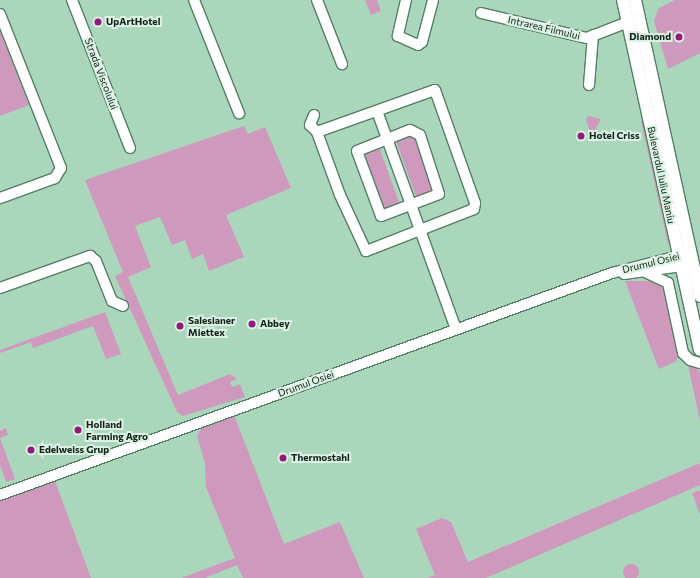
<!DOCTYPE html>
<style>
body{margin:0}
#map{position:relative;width:700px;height:578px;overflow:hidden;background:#aad6bb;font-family:Commissioner,sans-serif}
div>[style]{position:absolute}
.green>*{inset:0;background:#cf99be}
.round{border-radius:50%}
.roads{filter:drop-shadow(1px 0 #547d65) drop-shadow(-1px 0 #547d65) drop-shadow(0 1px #547d65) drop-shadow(0 -1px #547d65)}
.minor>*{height:10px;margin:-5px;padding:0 5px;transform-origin:5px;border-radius:5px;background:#fff}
.major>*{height:12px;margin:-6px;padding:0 6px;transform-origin:6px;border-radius:6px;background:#fff}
.dots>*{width:11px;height:11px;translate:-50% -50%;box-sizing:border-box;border:2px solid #dbf1e3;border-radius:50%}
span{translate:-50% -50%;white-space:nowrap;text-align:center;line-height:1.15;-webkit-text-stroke:4px #dbf1e3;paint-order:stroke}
.poi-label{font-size:10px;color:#112218;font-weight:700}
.left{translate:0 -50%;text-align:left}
.right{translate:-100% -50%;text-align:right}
.street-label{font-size:10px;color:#112218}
</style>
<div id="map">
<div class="green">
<i style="clip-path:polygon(365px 0,377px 0,381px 11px,371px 15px)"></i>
<i style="clip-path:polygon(675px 0,700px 0,700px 53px,668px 69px,654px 21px,659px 8px)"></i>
<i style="clip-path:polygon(0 30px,29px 105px,0 116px)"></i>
<i style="clip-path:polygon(588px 116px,601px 119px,592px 136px,586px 120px)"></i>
<i style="clip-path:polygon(643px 120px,669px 243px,668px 244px,641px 121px)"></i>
<i style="clip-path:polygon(244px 126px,248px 134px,265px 127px,291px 188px,226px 215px,244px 257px,209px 271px,203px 254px,192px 259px,185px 240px,172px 245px,160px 217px,135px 226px,151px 267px,128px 277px,178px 395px,230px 374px,237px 379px,230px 382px,232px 387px,240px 384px,245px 397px,183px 416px,177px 412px,115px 276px,123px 272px,85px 180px)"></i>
<i style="clip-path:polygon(408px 134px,415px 136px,435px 190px,418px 202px,395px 138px)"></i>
<i style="clip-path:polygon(378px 144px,401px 208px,384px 212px,361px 153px)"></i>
<i style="clip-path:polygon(625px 281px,653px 281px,666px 288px,680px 355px,675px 362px,659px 369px)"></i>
<i style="clip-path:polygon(105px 312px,121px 354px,106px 359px,93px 326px,33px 348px,31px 342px,0 353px,0 350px)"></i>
<i style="clip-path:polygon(688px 365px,695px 366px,700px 373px,700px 421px)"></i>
<i style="clip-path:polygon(234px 415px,284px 544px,340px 522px,364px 578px,243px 578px,237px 565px,205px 578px,181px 578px,235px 558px,206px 487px,205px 464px,197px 436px,202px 427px)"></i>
<i style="clip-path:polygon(6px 428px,8px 435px,0 438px,15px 479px,6px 482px,0 465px,0 431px)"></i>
<i style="clip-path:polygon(700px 463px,700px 485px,486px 578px,427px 578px,435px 575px,416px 529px,442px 518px,451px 522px,468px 562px)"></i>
<i style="clip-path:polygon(55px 481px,91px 578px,0 578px,0 501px)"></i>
<i style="clip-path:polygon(700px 490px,700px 515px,692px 493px)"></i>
<i class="round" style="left:623px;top:564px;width:16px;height:16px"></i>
</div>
<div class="roads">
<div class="minor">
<i style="left:72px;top:0;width:159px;rotate:68.6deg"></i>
<i style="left:194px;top:0;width:122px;rotate:68.3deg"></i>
<i style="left:317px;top:0;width:69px;rotate:68.7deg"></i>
<i style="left:406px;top:0;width:37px;rotate:103deg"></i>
<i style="left:398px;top:36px;width:22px;rotate:24deg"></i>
<i style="left:418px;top:45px;width:5px;rotate:-37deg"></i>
<i style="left:422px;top:42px;width:43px;rotate:-75.3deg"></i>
<i style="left:481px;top:13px;width:109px;rotate:13.3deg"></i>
<i style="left:587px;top:38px;width:44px;rotate:-21.3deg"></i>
<i style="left:0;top:14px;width:166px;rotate:68.4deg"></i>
<i style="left:61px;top:168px;width:12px;rotate:121deg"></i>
<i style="left:55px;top:178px;width:59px;rotate:160deg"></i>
<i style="left:589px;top:85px;width:50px;rotate:-85.4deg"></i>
<i style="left:377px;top:111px;width:232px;rotate:70.1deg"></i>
<i style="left:314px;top:115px;width:11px;rotate:112deg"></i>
<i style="left:310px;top:125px;width:10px;rotate:45deg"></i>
<i style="left:317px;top:132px;width:125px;rotate:-19.6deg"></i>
<i style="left:435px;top:90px;width:120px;rotate:70.5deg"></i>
<i style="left:475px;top:203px;width:6px;rotate:99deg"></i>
<i style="left:474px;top:209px;width:116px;rotate:158.7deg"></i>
<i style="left:366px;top:251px;width:62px;rotate:-114.9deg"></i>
<i style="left:340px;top:195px;width:67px;rotate:-110.1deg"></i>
<i style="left:410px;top:130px;width:11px;rotate:27deg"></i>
<i style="left:420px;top:135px;width:62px;rotate:72.1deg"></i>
<i style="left:439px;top:194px;width:62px;rotate:159.2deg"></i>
<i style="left:381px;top:216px;width:69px;rotate:-110.3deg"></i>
<i style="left:357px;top:151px;width:57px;rotate:-21.6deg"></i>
<i style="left:647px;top:273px;width:23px;rotate:25deg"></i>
<i style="left:668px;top:283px;width:72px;rotate:77.9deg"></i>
<i style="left:683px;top:353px;width:10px;rotate:45deg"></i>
<i style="left:690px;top:360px;width:10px;rotate:17deg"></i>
<i style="left:624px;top:274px;width:66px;rotate:-7.9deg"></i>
<i style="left:0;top:288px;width:96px;rotate:-19.6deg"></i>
<i style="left:90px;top:256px;width:8px;rotate:40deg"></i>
<i style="left:96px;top:261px;width:43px;rotate:68.2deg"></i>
<i style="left:112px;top:301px;width:12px;rotate:24deg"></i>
<i style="left:0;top:495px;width:651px;rotate:-19.94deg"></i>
<i style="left:612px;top:273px;width:76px;rotate:-14.4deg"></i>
</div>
<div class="major">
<i style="left:623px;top:0;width:358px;rotate:77.6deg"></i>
<i style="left:635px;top:0;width:303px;rotate:77.6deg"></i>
</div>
</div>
<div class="dots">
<i style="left:98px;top:22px;background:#921b79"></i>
<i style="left:679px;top:37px;background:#921b79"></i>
<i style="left:581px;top:136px;background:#921b79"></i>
<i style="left:252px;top:324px;background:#921b79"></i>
<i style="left:180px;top:326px;background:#921b79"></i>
<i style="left:78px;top:430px;background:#921b79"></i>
<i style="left:31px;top:450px;background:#921b79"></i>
<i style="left:283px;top:458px;background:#921b79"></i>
</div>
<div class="poi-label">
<span class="left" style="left:106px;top:22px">UpArtHotel</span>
<span class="right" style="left:671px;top:37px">Diamond</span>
<span class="left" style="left:589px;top:136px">Hotel Criss</span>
<span class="left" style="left:188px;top:326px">Salesianer<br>Miettex</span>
<span class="left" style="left:260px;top:324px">Abbey</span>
<span class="left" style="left:86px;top:430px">Holland<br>Farming Agro</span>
<span class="left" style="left:39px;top:450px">Edelweiss Grup</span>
<span class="left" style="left:291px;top:458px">Thermostahl</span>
</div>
<div class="street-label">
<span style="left:544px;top:28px;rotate:13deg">Intrarea Filmului</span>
<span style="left:101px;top:74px;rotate:69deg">Strada Viscolului</span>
<span style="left:661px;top:175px;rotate:78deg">Bulevardul Iuliu Maniu</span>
<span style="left:651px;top:263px;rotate:-14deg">Drumul Osiei</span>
<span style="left:306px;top:384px;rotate:-20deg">Drumul Osiei</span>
</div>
</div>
